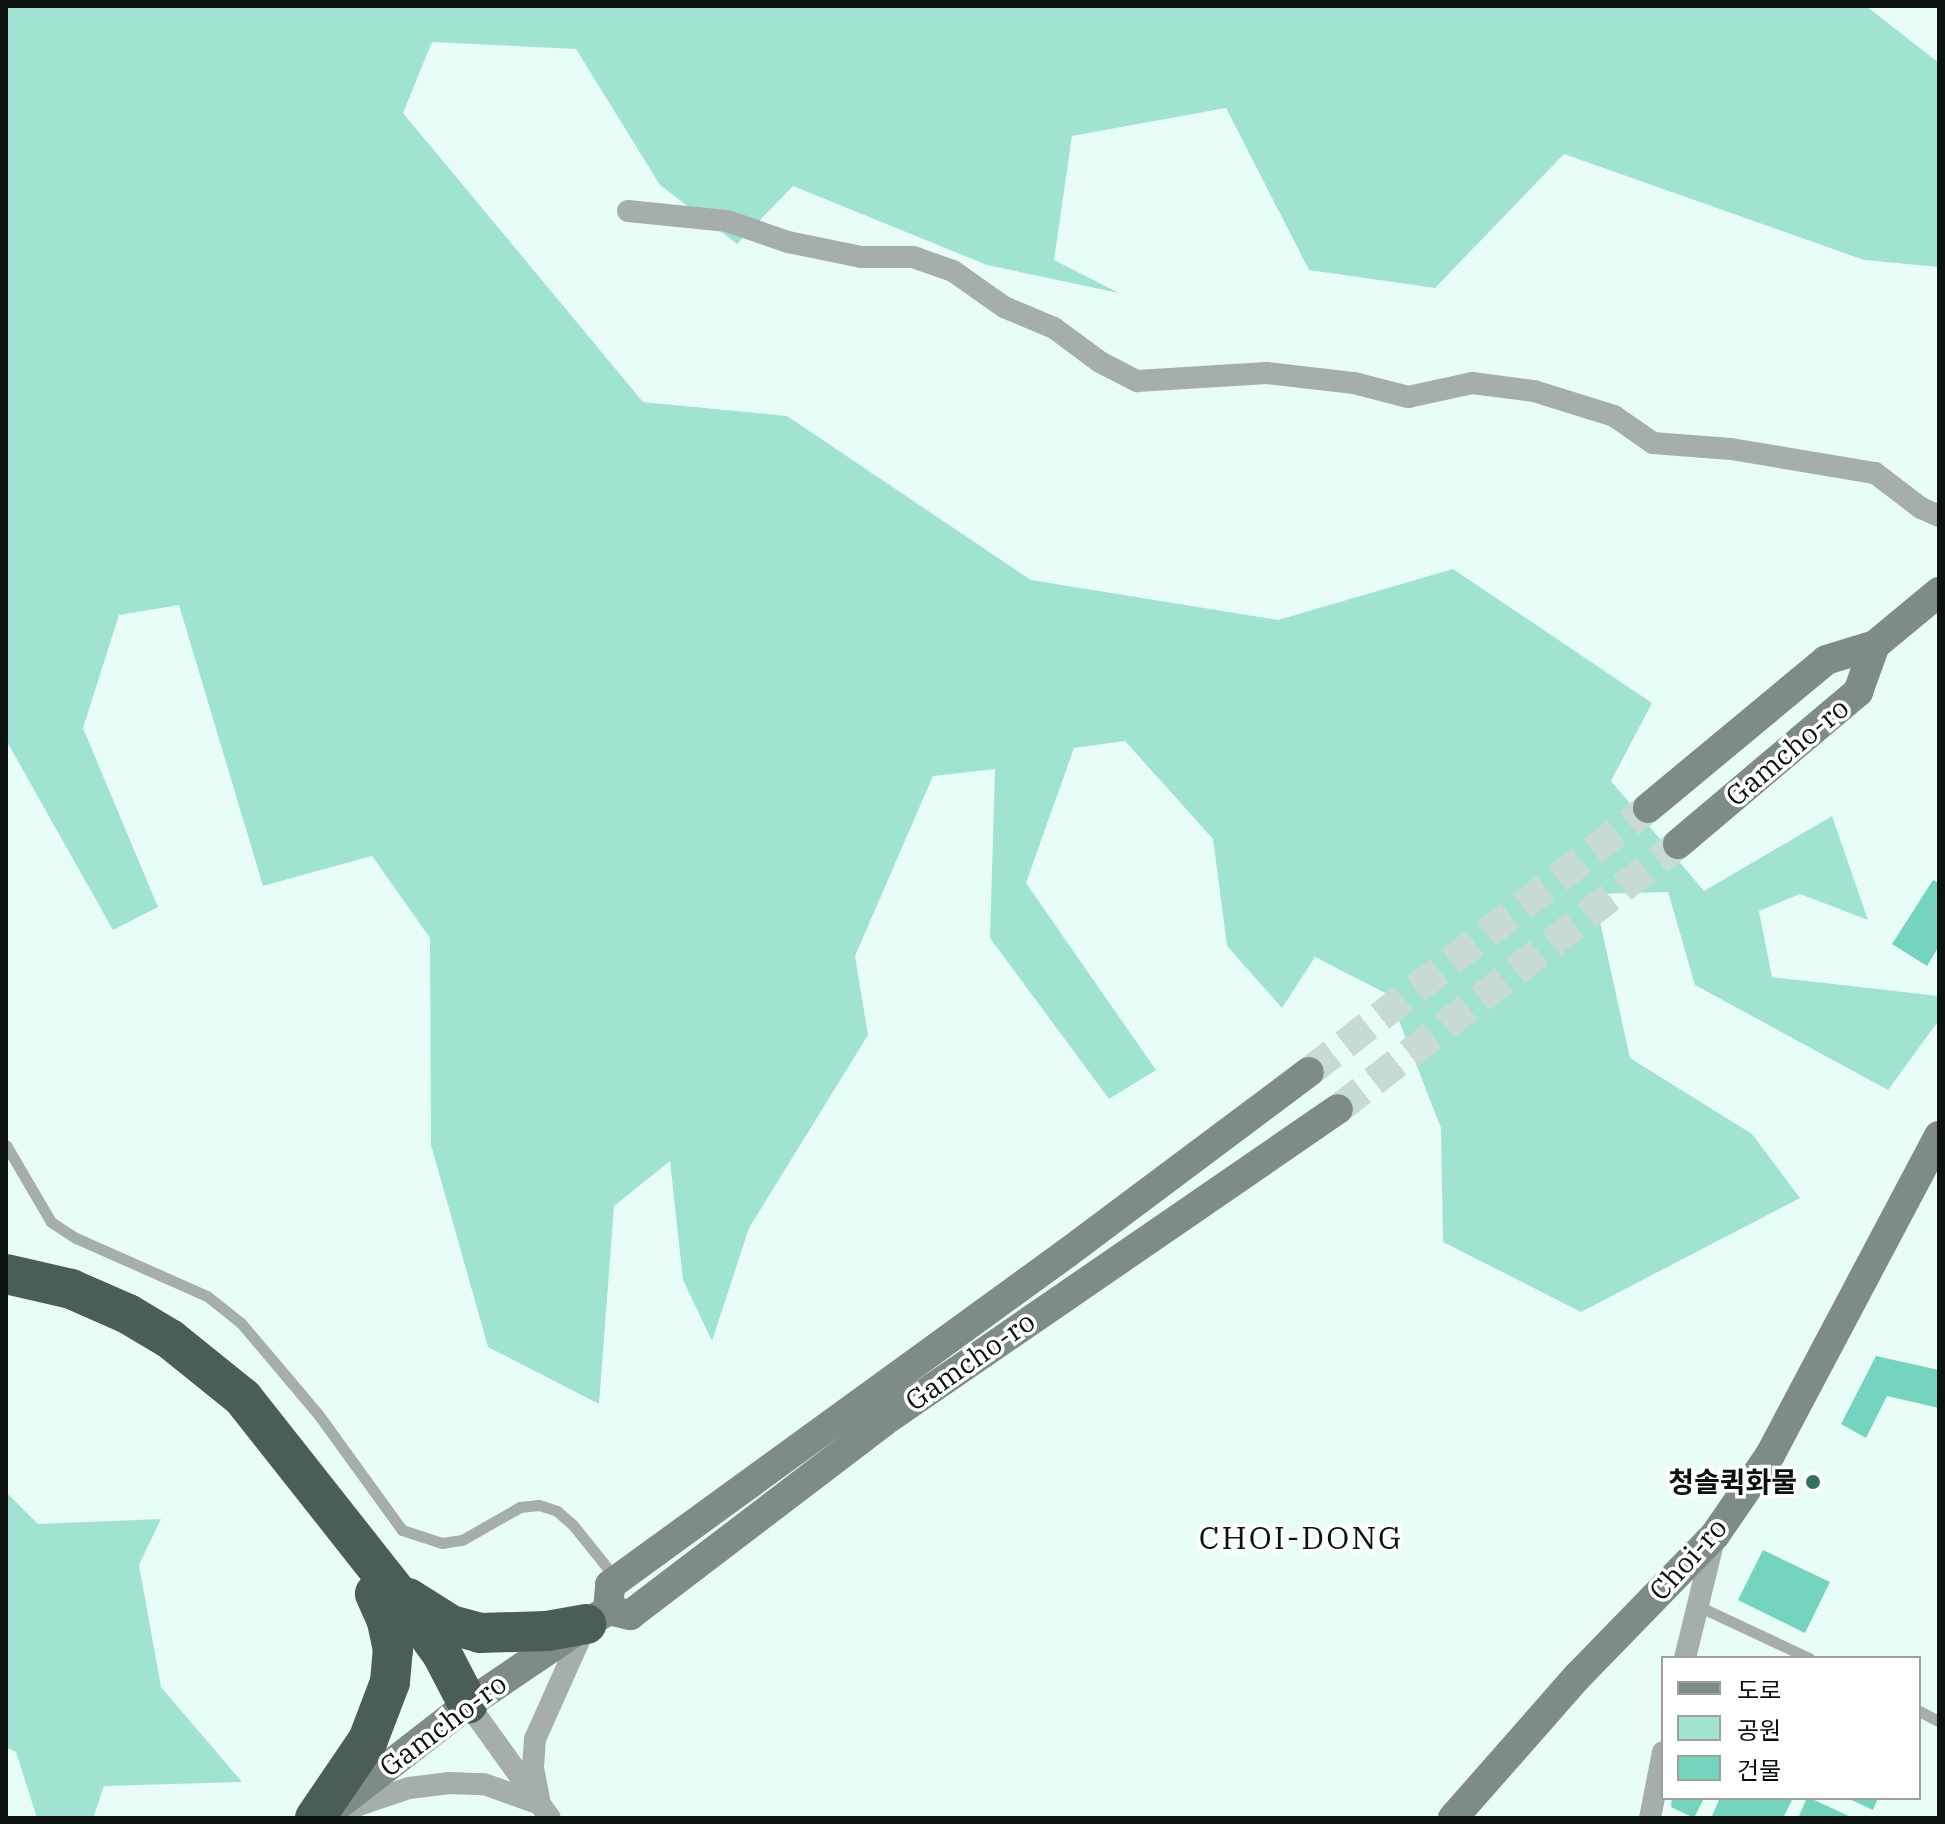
<!DOCTYPE html>
<meta charset="utf-8">
<style>
body{margin:0}
#map{position:relative;width:1945px;height:1824px;overflow:hidden;background:#e8fdf7;font-family:"IBM Plex Serif","Noto Sans KR",serif}
div>[style]{position:absolute}
.green>*{inset:0;background:#a1e3d2}
.building>*{inset:0;background:#75d4be}
.secondary-tunnel>*{height:30px;margin-top:-15px;transform-origin:0;background:repeating-linear-gradient(90deg,#c7dad4 0 30px,transparent 0 45px)}
.lane>*{height:11px;margin:-5.5px;padding:0 5.5px;transform-origin:5.5px;border-radius:5.5px;background:#a5aeac}
.street>*{height:22px;margin:-11px;padding:0 11px;transform-origin:11px;border-radius:11px;background:#a5aeac}
.secondary>*{height:30px;margin:-15px;padding:0 15px;transform-origin:15px;border-radius:15px;background:#7e8b87}
.highway>*{height:40px;margin:-20px;padding:0 20px;transform-origin:20px;border-radius:20px;background:#4a5d58}
.dots>*{width:22px;height:22px;translate:-50% -50%;box-sizing:border-box;border:4px solid #fff;border-radius:50%}
span{translate:-50% -50%;white-space:nowrap;text-align:center;line-height:1.15;-webkit-text-stroke:7px #fff;paint-order:stroke}
.street-label{font-size:28px;color:#0a110f}
.poi-label{font-size:28px;color:#0a110f;font-weight:700}
.right{translate:-100% -50%;text-align:right}
.quarter-label{font-size:32px;color:#0a110f;letter-spacing:2px}
.frame{position:absolute;inset:0;border:8px solid #0a110f;pointer-events:none}
.legend{position:absolute;left:1661px;top:1656px;width:260px;height:144px;box-sizing:border-box;background:#fff;border:2px solid #9da09f;margin:0;padding:10px 14px;list-style:none;font-size:24px;color:#0a110f}
.legend li{display:flex;align-items:center;gap:16px;height:40px}
.legend b{width:40px;border:2px solid #9da09f}
</style>
<div id="map">
<div class="green">
<i style="clip-path:polygon(6px 6px,1866px 6px,1939px 63px,1939px 267px,1864px 260px,1564px 154px,1435px 288px,1309px 270px,1226px 108px,1072px 136px,1054px 260px,1119px 293px,987px 265px,793px 186px,737px 244px,660px 185px,576px 49px,432px 42px,403px 113px,643px 402px,787px 416px,1031px 580px,1278px 620px,1453px 569px,1652px 703px,1611px 781px,1704px 891px,1832px 816px,1868px 920px,1800px 894px,1759px 911px,1772px 977px,1939px 996px,1939px 1020px,1888px 1090px,1695px 985px,1668px 892px,1594px 894px,1630px 1058px,1752px 1134px,1800px 1198px,1581px 1312px,1443px 1242px,1441px 1128px,1389px 995px,1315px 957px,1282px 1008px,1227px 946px,1213px 839px,1125px 741px,1074px 748px,1026px 883px,1156px 1070px,1109px 1099px,990px 938px,995px 769px,933px 776px,855px 956px,868px 1035px,749px 1228px,712px 1341px,683px 1280px,670px 1161px,614px 1206px,599px 1404px,488px 1347px,431px 1145px,430px 938px,372px 856px,263px 886px,179px 605px,119px 615px,83px 728px,158px 907px,113px 930px,6px 740px)"></i>
<i style="clip-path:polygon(6px 1492px,38px 1524px,161px 1519px,139px 1565px,161px 1687px,242px 1782px,104px 1786px,93px 1818px,37px 1818px,16px 1752px,6px 1747px)"></i>
</div>
<div class="building">
<i style="clip-path:polygon(1933px 880px,1939px 883px,1939px 946px,1927px 966px,1892px 944px)"></i>
<i style="clip-path:polygon(1876px 1356px,1939px 1370px,1939px 1408px,1887px 1396px,1866px 1438px,1841px 1424px)"></i>
<i style="clip-path:polygon(1763px 1550px,1830px 1582px,1805px 1633px,1738px 1600px)"></i>
<i style="clip-path:polygon(1672px 1798px,1704px 1798px,1694px 1818px,1671px 1807px)"></i>
<i style="clip-path:polygon(1720px 1798px,1793px 1798px,1783px 1818px,1711px 1818px)"></i>
<i style="clip-path:polygon(1807px 1798px,1810px 1798px,1853px 1818px,1798px 1818px)"></i>
<i style="clip-path:polygon(1847px 1798px,1878px 1798px,1873px 1810px)"></i>
</div>
<div class="secondary-tunnel">
<i style="left:1309px;top:1072px;width:430px;rotate:-37.9deg"></i>
<i style="left:1338px;top:1109px;width:431px;rotate:-37.9deg"></i>
</div>
<div class="lane">
<i style="left:6px;top:1145px;width:89px;rotate:59.7deg"></i>
<i style="left:51px;top:1222px;width:30px;rotate:33deg"></i>
<i style="left:76px;top:1238px;width:143px;rotate:23.9deg"></i>
<i style="left:207px;top:1296px;width:43px;rotate:38.5deg"></i>
<i style="left:241px;top:1323px;width:119px;rotate:49.8deg"></i>
<i style="left:318px;top:1414px;width:143px;rotate:54.1deg"></i>
<i style="left:402px;top:1530px;width:42px;rotate:18deg"></i>
<i style="left:442px;top:1543px;width:20px;rotate:-9deg"></i>
<i style="left:462px;top:1540px;width:67px;rotate:-29.6deg"></i>
<i style="left:520px;top:1507px;width:19px;rotate:-6deg"></i>
<i style="left:539px;top:1505px;width:19px;rotate:18deg"></i>
<i style="left:557px;top:1511px;width:21px;rotate:41deg"></i>
<i style="left:573px;top:1525px;width:70px;rotate:51.3deg"></i>
<i style="left:1698px;top:1606px;width:123px;rotate:25.1deg"></i>
<i style="left:1919px;top:1711px;width:22px;rotate:27deg"></i>
</div>
<div class="street">
<i style="left:628px;top:211px;width:100px;rotate:5.8deg"></i>
<i style="left:727px;top:221px;width:65px;rotate:19deg"></i>
<i style="left:788px;top:242px;width:75px;rotate:11.6deg"></i>
<i style="left:861px;top:257px;width:52px"></i>
<i style="left:913px;top:257px;width:42px;rotate:19.3deg"></i>
<i style="left:953px;top:271px;width:62px;rotate:35.2deg"></i>
<i style="left:1004px;top:307px;width:54px;rotate:22.8deg"></i>
<i style="left:1054px;top:328px;width:57px;rotate:36.5deg"></i>
<i style="left:1100px;top:362px;width:42px;rotate:27.2deg"></i>
<i style="left:1137px;top:381px;width:130px;rotate:-3.5deg"></i>
<i style="left:1267px;top:373px;width:88px;rotate:6.6deg"></i>
<i style="left:1354px;top:383px;width:56px;rotate:14.5deg"></i>
<i style="left:1408px;top:397px;width:66px;rotate:-12.3deg"></i>
<i style="left:1472px;top:383px;width:63px;rotate:7.4deg"></i>
<i style="left:1534px;top:391px;width:84px;rotate:17.4deg"></i>
<i style="left:1614px;top:416px;width:47px;rotate:34.7deg"></i>
<i style="left:1653px;top:443px;width:78px;rotate:4.4deg"></i>
<i style="left:1731px;top:449px;width:146px;rotate:9.5deg"></i>
<i style="left:1875px;top:473px;width:58px;rotate:37.3deg"></i>
<i style="left:1921px;top:508px;width:20px;rotate:24deg"></i>
<i style="left:1685px;top:1658px;width:127px;rotate:-76.3deg"></i>
<i style="left:468px;top:1704px;width:140px;rotate:54.3deg"></i>
<i style="left:540px;top:1804px;width:38px;rotate:-101deg"></i>
<i style="left:533px;top:1767px;width:28px;rotate:-86deg"></i>
<i style="left:535px;top:1739px;width:125px;rotate:-65.9deg"></i>
<i style="left:341px;top:1811px;width:72px;rotate:-18.7deg"></i>
<i style="left:409px;top:1788px;width:39px;rotate:-7deg"></i>
<i style="left:448px;top:1783px;width:36px;rotate:2deg"></i>
<i style="left:484px;top:1784px;width:59px;rotate:19.7deg"></i>
<i style="left:1650px;top:1818px;width:67px;rotate:-78.9deg"></i>
</div>
<div class="secondary">
<i style="left:1648px;top:808px;width:231px;rotate:-39.7deg"></i>
<i style="left:1826px;top:660px;width:51px;rotate:-17deg"></i>
<i style="left:1875px;top:645px;width:83px;rotate:-39.6deg"></i>
<i style="left:1678px;top:844px;width:236px;rotate:-40.2deg"></i>
<i style="left:1858px;top:692px;width:50px;rotate:-70.1deg"></i>
<i style="left:608px;top:1610px;width:25px;rotate:-85deg"></i>
<i style="left:610px;top:1585px;width:565px;rotate:-36deg"></i>
<i style="left:1067px;top:1253px;width:302px;rotate:-36.8deg"></i>
<i style="left:329px;top:1812px;width:176px;rotate:-37.8deg"></i>
<i style="left:468px;top:1704px;width:143px;rotate:-34.1deg"></i>
<i style="left:586px;top:1624px;width:26px;rotate:-32deg"></i>
<i style="left:608px;top:1610px;width:23px;rotate:13deg"></i>
<i style="left:630px;top:1615px;width:318px;rotate:-37.3deg"></i>
<i style="left:883px;top:1422px;width:552px;rotate:-34.52deg"></i>
<i style="left:1453px;top:1818px;width:188px;rotate:-48.7deg"></i>
<i style="left:1577px;top:1677px;width:198px;rotate:-45.8deg"></i>
<i style="left:1715px;top:1535px;width:97px;rotate:-55.5deg"></i>
<i style="left:1770px;top:1455px;width:361px;rotate:-62.1deg"></i>
</div>
<div class="highway">
<i style="left:6px;top:1274px;width:67px;rotate:13deg"></i>
<i style="left:71px;top:1289px;width:62px;rotate:23.7deg"></i>
<i style="left:128px;top:1314px;width:49px;rotate:30.8deg"></i>
<i style="left:170px;top:1339px;width:94px;rotate:38.9deg"></i>
<i style="left:243px;top:1398px;width:261px;rotate:51.7deg"></i>
<i style="left:405px;top:1603px;width:63px;rotate:54deg"></i>
<i style="left:442px;top:1654px;width:56px;rotate:62.5deg"></i>
<i style="left:408px;top:1598px;width:51px;rotate:32.1deg"></i>
<i style="left:451px;top:1625px;width:30px;rotate:15deg"></i>
<i style="left:480px;top:1633px;width:67px;rotate:-1.7deg"></i>
<i style="left:547px;top:1631px;width:40px;rotate:-10deg"></i>
<i style="left:315px;top:1818px;width:94px;rotate:-55.8deg"></i>
<i style="left:368px;top:1740px;width:62px;rotate:-69.2deg"></i>
<i style="left:390px;top:1682px;width:32px;rotate:-85deg"></i>
<i style="left:393px;top:1650px;width:30px;rotate:-102deg"></i>
<i style="left:387px;top:1621px;width:30px;rotate:-114deg"></i>
</div>
<div class="dots">
<i style="left:1813px;top:1482px;background:#307365"></i>
</div>
<div class="street-label">
<span style="left:1787px;top:752px;rotate:-40deg">Gamcho-ro</span>
<span style="left:970px;top:1361px;rotate:-35deg">Gamcho-ro</span>
<span style="left:1688px;top:1559px;rotate:-48deg">Choi-ro</span>
<span style="left:443px;top:1725px;rotate:-37deg">Gamcho-ro</span>
</div>
<div class="poi-label">
<span class="right" style="left:1797px;top:1482px">청솔퀵화물</span>
</div>
<div class="quarter-label">
<span style="left:1301px;top:1537px">CHOI-DONG</span>
</div>
<div class="frame"></div>
<ul class="legend">
<li><b style="height:10px;background:#7e8b87"></b>도로</li>
<li><b style="height:22px;background:#a1e3d2"></b>공원</li>
<li><b style="height:22px;background:#75d4be"></b>건물</li>
</ul>
</div>
